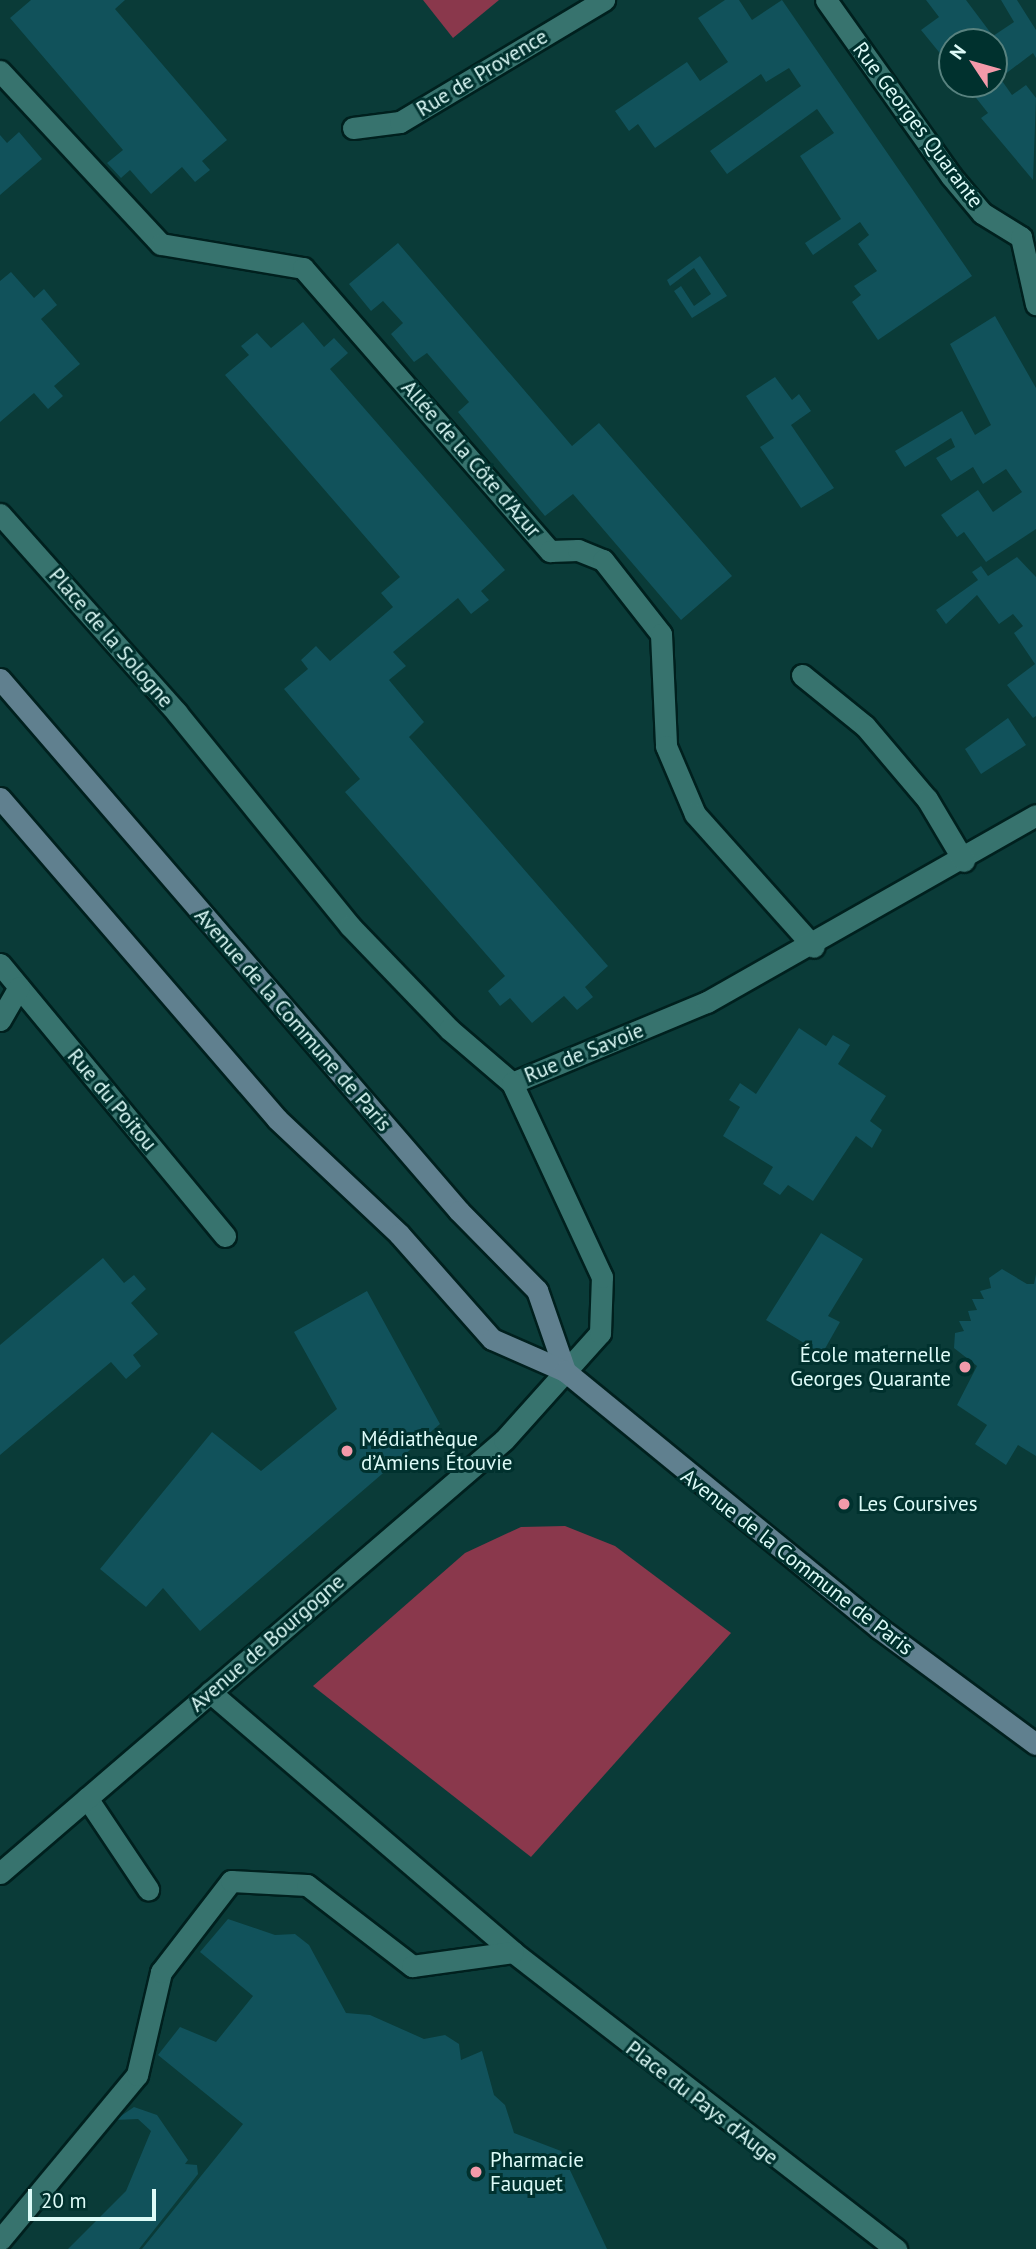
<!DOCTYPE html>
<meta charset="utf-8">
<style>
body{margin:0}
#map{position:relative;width:1036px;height:2249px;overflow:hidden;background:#0a3b38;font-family:"PT Sans",sans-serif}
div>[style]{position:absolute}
.green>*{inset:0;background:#8a384c}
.building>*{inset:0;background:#11525b}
.roads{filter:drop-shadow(2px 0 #00201e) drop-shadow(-2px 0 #00201e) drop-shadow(0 2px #00201e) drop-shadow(0 -2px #00201e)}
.street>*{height:21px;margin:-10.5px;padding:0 10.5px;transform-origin:10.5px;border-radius:10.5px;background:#37736e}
.secondary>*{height:21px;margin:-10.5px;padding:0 10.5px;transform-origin:10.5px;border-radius:10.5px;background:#60808f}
.dots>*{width:19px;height:19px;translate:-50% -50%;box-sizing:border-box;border:4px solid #00312e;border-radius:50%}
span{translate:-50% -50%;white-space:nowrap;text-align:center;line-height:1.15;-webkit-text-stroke:6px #00312e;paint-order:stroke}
.street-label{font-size:21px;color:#ddfbf8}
.poi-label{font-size:21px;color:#ddfbf8}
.right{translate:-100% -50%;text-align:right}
.left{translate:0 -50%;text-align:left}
.north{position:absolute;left:938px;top:28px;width:70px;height:70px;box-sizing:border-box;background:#00312e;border:2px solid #58827f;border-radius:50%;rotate:306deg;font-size:19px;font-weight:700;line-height:28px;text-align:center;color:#ddfbf8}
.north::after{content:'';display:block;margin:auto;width:24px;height:32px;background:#f39aaa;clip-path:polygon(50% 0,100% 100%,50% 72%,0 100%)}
.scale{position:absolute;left:28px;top:2189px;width:128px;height:32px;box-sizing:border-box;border:4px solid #ddfbf8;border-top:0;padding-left:9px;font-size:21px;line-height:24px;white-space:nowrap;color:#ddfbf8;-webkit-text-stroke:5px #00312e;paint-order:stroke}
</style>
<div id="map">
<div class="green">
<i style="clip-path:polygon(423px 0,499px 0,453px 38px)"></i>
<i style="clip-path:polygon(565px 1526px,615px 1546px,731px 1633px,531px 1857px,313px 1686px,465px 1553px,521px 1527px)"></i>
</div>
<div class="building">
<i style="clip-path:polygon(31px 0,125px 0,115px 9px,227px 140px,202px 161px,210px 170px,195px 182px,182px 167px,151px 194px,130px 170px,121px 178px,107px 163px,123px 150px,10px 18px)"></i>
<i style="clip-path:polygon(725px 0,739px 0,752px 20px,782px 0,972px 276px,878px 340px,852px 302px,861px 295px,854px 286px,877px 271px,858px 244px,869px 235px,860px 222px,813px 255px,805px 243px,841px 219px,800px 156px,834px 133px,817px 109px,727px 174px,710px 151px,801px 86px,789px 68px,766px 82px,761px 74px,655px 148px,638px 124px,629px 131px,615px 111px,687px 62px,700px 81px,728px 62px,698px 18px)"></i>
<i style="clip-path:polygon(926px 0,966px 0,993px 36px,1014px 22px,1001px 0,1017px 0,1036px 30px,1036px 58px,1033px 53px,1000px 78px,1012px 95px,1026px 85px,1036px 98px,1033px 180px,981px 118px,988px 113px,965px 84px,994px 84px,994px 42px,952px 42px,952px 68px,921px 30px,939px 17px)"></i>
<i style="clip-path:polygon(19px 132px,42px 159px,0 195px,0 135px,7px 143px)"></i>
<i style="clip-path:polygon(398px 243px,572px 446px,599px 423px,732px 576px,681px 620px,573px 494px,545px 516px,458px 412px,469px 402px,427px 353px,414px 362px,391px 334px,403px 323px,383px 301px,371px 311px,349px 284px)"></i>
<i style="clip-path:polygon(700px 256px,727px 296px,692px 318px,674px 291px,681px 286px,694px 306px,711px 294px,694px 268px,670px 286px,667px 280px)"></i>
<i style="clip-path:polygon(11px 272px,34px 298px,44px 289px,57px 305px,41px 319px,80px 364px,54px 386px,63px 396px,48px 409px,34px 393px,0 422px,0 281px)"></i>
<i style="clip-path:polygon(995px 316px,1036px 388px,1036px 529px,986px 562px,964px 532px,957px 537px,941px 515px,978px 490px,993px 512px,1022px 492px,1006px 469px,983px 484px,973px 467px,951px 481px,936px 458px,955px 447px,951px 438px,905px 467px,895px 451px,962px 411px,975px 435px,991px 425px,950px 344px)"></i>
<i style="clip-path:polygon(303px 322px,324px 347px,334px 338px,348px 353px,330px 369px,505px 570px,481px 591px,489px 600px,471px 614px,458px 598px,393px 652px,406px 666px,389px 680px,424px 722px,409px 737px,608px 966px,585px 987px,593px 997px,577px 1010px,564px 996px,532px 1023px,510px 998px,500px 1006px,488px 991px,505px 976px,345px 792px,360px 779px,284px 689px,308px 669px,301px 660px,316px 646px,330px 661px,393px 607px,381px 593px,400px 577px,225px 375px,249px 355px,241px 346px,257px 333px,271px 348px)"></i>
<i style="clip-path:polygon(775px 377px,792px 400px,799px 394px,811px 411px,791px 425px,834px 488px,801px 508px,760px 447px,774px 438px,746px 396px)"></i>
<i style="clip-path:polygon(1017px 557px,1036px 577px,1036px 716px,1033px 718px,1007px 685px,1035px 664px,1014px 633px,1023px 626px,1013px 614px,999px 624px,977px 595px,946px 624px,936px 610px,978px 580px,972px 572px,981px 566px,988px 576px)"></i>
<i style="clip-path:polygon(1008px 718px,1026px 745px,981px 774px,965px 749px)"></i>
<i style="clip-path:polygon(799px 1028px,826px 1046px,833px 1035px,850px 1045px,838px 1064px,886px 1096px,870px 1121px,882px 1130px,872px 1148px,856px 1136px,813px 1201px,788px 1185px,780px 1195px,763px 1184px,773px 1167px,723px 1136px,740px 1107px,729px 1100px,740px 1083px,756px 1094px)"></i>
<i style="clip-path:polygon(821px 1233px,863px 1259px,828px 1316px,840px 1322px,822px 1354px,766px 1320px)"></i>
<i style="clip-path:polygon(103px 1258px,124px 1283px,134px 1275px,146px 1289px,131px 1303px,158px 1334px,133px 1355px,141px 1366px,126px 1379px,111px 1362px,0 1455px,0 1345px)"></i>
<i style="clip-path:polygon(1002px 1269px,1027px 1284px,1034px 1284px,1036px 1274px,1036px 1456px,1018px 1445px,1006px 1465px,975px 1444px,987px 1425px,957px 1405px,977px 1366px,954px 1348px,955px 1333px,964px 1331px,959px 1321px,971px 1321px,968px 1311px,977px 1310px,972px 1299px,984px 1299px,980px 1291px,991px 1288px,989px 1278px)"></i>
<i style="clip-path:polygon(367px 1291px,440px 1424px,200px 1631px,163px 1588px,146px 1607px,100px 1569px,212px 1432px,261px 1471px,337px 1409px,294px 1332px)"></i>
<i style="clip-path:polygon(228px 1919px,275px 1935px,295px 1934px,309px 1945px,346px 2013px,370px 2015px,424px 2039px,445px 2035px,459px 2044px,461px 2060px,482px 2051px,494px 2095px,505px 2105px,514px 2133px,561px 2151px,607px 2249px,142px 2249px,243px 2124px,158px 2055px,180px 2027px,216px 2042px,253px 1996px,200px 1952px)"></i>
<i style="clip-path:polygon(134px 2107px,157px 2115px,188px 2160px,185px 2164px,197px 2165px,198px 2174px,139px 2249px,68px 2249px,126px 2191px,151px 2131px,138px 2119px,115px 2120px)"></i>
</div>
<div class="roads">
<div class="street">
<i style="left:826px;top:0;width:216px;rotate:54.6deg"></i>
<i style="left:951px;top:176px;width:48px;rotate:50deg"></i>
<i style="left:982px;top:213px;width:46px;rotate:31.6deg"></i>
<i style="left:0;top:71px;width:236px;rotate:47.1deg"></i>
<i style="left:161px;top:244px;width:144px;rotate:9.6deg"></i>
<i style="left:303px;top:268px;width:376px;rotate:48.9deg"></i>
<i style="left:550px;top:551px;width:28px;rotate:-2deg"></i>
<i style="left:578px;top:550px;width:27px;rotate:22deg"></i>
<i style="left:603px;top:560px;width:94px;rotate:51.9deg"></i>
<i style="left:661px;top:634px;width:112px;rotate:87.4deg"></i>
<i style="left:666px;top:746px;width:74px;rotate:66.9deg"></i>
<i style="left:695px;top:814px;width:178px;rotate:48.2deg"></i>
<i style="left:353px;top:128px;width:47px;rotate:-7.3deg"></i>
<i style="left:400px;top:122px;width:238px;rotate:-30.9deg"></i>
<i style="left:1021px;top:237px;width:69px;rotate:77.4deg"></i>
<i style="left:0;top:514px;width:266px;rotate:48.3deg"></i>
<i style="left:177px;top:713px;width:274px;rotate:50.9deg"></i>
<i style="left:350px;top:926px;width:143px;rotate:46.1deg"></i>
<i style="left:449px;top:1029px;width:83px;rotate:40.6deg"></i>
<i style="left:512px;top:1083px;width:211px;rotate:-22.6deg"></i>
<i style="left:707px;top:1002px;width:378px;rotate:-29.6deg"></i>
<i style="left:802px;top:675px;width:81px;rotate:39deg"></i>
<i style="left:865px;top:726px;width:96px;rotate:49.7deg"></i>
<i style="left:927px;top:799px;width:72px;rotate:59.2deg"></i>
<i style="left:0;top:964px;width:353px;rotate:50.4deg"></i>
<i style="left:0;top:1020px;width:38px;rotate:-60deg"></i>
<i style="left:210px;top:1692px;width:399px;rotate:40.6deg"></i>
<i style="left:513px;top:1952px;width:485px;rotate:37.8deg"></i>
<i style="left:87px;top:1798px;width:110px;rotate:56.2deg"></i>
<i style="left:0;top:1873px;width:664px;rotate:-40.67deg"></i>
<i style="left:504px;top:1440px;width:144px;rotate:-48.1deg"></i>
<i style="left:600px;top:1333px;width:56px;rotate:-88deg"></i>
<i style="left:602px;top:1277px;width:214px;rotate:-114.9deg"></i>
<i style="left:0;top:2240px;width:214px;rotate:-50.3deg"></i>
<i style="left:137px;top:2075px;width:106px;rotate:-76.9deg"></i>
<i style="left:161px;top:1972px;width:115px;rotate:-52.4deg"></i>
<i style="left:231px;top:1881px;width:76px;rotate:3deg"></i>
<i style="left:307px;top:1885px;width:133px;rotate:37.6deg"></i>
<i style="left:412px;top:1966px;width:102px;rotate:-7.9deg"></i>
</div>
<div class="secondary">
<i style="left:0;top:679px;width:703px;rotate:49.21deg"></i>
<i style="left:459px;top:1211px;width:111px;rotate:45.4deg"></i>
<i style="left:537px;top:1290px;width:86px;rotate:70.9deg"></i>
<i style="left:0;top:798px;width:424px;rotate:49.2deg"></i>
<i style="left:277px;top:1119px;width:168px;rotate:43.3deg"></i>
<i style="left:399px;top:1234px;width:140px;rotate:48.5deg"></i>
<i style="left:492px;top:1339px;width:80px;rotate:23.7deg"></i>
<i style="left:565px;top:1371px;width:406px;rotate:39.3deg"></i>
<i style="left:879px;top:1628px;width:195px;rotate:36.5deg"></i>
</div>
</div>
<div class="dots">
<i style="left:965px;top:1367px;background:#f39aaa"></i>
<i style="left:347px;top:1451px;background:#f39aaa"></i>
<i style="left:844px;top:1504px;background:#f39aaa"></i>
<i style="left:476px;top:2172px;background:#f39aaa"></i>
</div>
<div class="street-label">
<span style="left:482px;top:73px;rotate:-31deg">Rue de Provence</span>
<span style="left:918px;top:125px;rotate:53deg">Rue Georges Quarante</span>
<span style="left:471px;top:459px;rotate:49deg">Allée de la Côte d'Azur</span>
<span style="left:111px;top:638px;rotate:49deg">Place de la Sologne</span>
<span style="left:293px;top:1020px;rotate:49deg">Avenue de la Commune de Paris</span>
<span style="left:584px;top:1053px;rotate:-22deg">Rue de Savoie</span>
<span style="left:112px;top:1100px;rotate:50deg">Rue du Poitou</span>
<span style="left:797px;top:1562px;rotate:38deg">Avenue de la Commune de Paris</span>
<span style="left:267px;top:1643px;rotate:-41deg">Avenue de Bourgogne</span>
<span style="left:702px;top:2103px;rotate:38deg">Place du Pays d'Auge</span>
</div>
<div class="poi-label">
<span class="right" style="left:951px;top:1367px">École maternelle<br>Georges Quarante</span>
<span class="left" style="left:361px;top:1451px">Médiathèque<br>d’Amiens Étouvie</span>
<span class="left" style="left:858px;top:1504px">Les Coursives</span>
<span class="left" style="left:490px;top:2172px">Pharmacie<br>Fauquet</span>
</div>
<div class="north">N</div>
<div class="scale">20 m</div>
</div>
